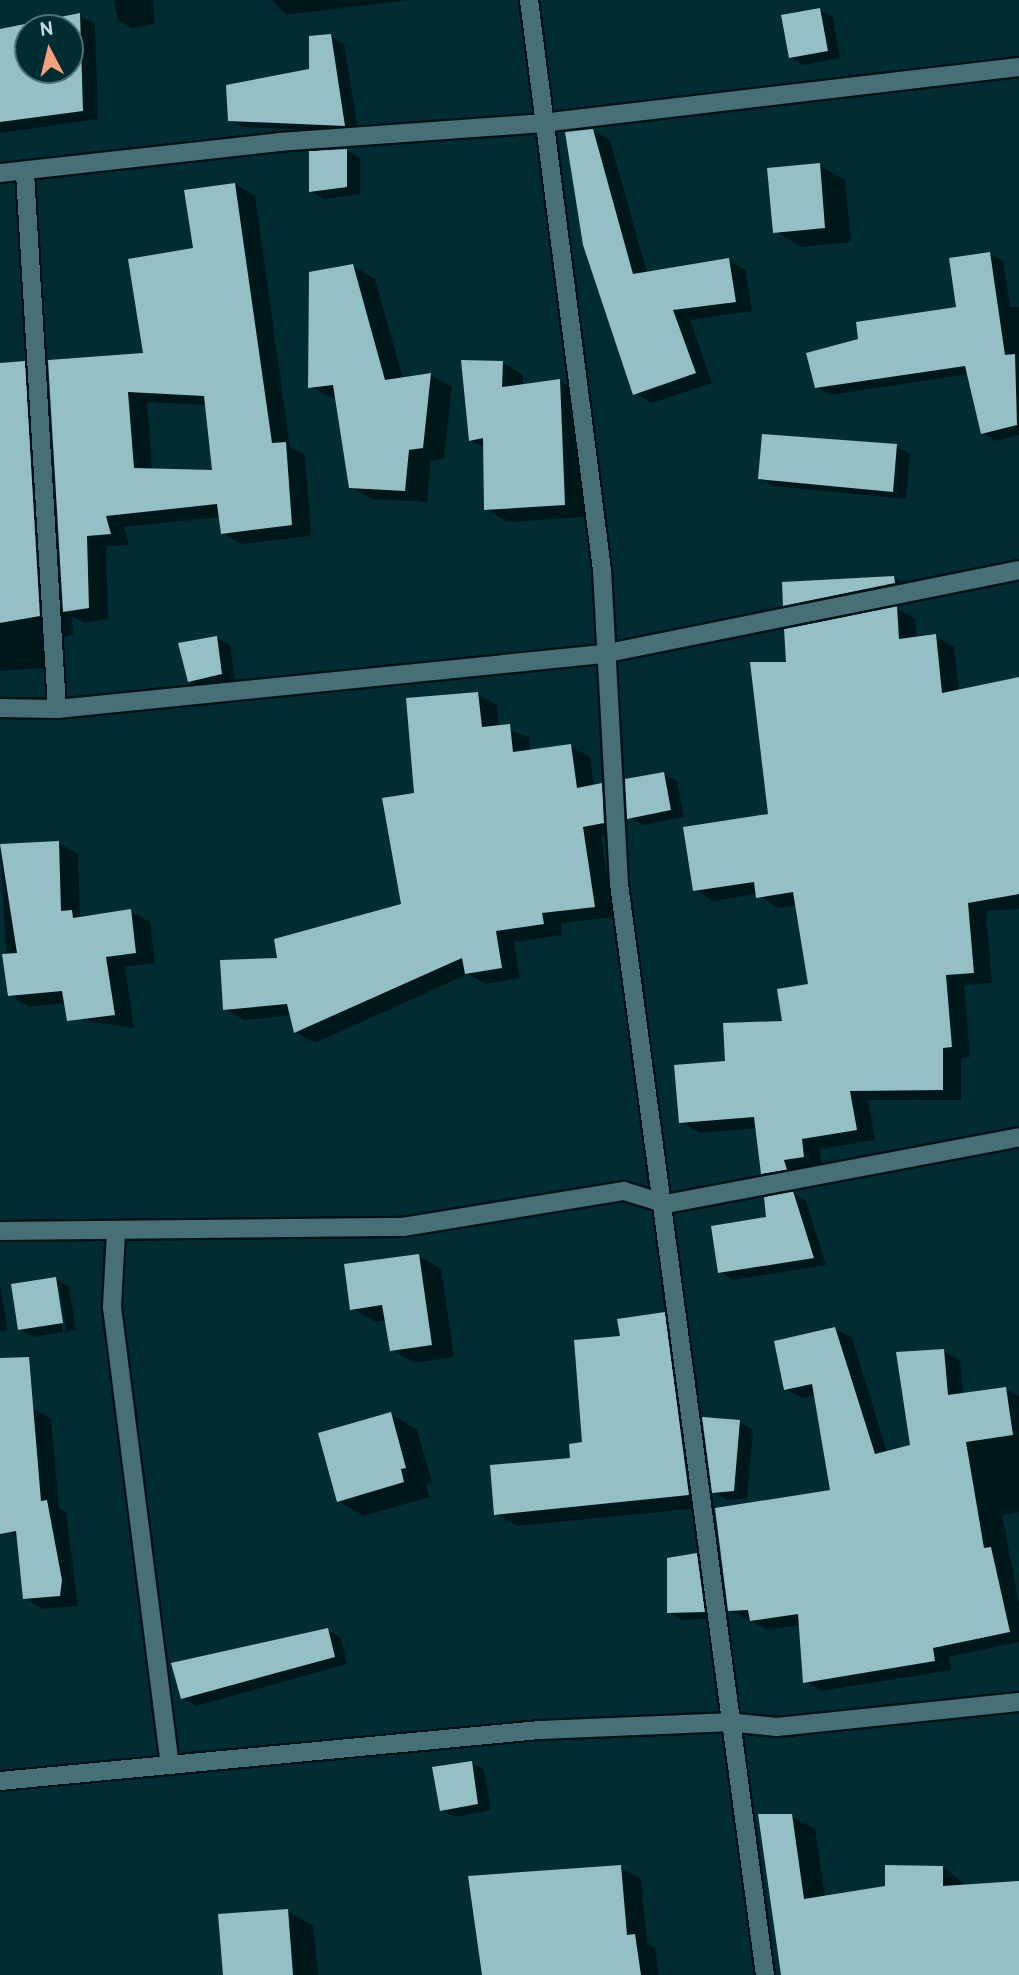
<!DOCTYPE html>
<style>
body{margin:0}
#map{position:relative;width:1019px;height:1975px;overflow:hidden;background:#002c32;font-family:Overpass,sans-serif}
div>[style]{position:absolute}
.shadow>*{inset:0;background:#0007}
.building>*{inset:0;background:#93bfc5}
.roads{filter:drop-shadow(2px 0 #001215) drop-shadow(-2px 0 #001215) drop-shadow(0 2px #001215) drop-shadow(0 -2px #001215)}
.street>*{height:18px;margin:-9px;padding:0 9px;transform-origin:9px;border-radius:9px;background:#477076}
span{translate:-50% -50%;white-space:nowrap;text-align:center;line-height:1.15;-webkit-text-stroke:7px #002c32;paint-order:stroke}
.north{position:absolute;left:14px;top:14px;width:70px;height:70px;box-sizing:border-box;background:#002c32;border:2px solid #4f7277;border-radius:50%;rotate:353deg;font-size:19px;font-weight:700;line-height:28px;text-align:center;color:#c6dbdf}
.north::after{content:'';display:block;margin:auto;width:24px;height:32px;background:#f2a17e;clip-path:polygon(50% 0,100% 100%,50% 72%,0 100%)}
</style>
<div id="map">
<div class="shadow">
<i style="clip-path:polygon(114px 0,153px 0,155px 24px,132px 28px,118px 20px)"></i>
<i style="clip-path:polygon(272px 0,408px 0,286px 15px)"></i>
<i style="clip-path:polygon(820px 10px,833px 17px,840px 58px,803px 65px,790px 57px)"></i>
<i style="clip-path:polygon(evenodd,79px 15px,95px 24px,98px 119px,0 133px,0 31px,79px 15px,28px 28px,70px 28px,70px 70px,28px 70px,28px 28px)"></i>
<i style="clip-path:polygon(331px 36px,344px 44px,358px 132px,243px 127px,230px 120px,311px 70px)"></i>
<i style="clip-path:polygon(592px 130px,610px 140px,647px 273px,728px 260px,746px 270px,752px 311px,690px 320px,712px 383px,652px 403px,634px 393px)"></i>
<i style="clip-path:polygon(346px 150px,360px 158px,360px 194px,324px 199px,311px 191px)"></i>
<i style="clip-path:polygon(819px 165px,845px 180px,851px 242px,801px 247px,775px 231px)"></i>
<i style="clip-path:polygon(evenodd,235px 184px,255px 196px,290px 447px,305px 455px,311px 536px,242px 544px,222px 533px,221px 517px,124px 527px,129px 545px,106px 546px,108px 619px,84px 623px,72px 616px,73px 635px,42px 640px,44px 668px,0 671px,0 433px,29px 431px,54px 446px,145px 354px,235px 184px,147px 402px,207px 405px,214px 472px,152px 470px,147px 402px)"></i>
<i style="clip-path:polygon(990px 254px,1003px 261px,1010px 307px,1019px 307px,1019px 435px,996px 441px,983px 433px,969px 374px,830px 395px,817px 387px,958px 308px)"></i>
<i style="clip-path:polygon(353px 266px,375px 279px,403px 379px,431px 375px,452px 387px,444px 459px,431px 461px,427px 502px,372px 499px,351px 487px,336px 399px,310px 387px)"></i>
<i style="clip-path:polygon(502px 362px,523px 375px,523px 386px,560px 381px,581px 393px,585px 517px,507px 522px,486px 509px,485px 448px,470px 440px)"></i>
<i style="clip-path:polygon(897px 446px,910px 454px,906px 499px,773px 486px,759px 478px)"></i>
<i style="clip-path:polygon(894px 578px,907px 586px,798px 613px,785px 605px)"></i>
<i style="clip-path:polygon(896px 608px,915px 619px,917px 639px,935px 636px,954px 647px,959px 691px,1019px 678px,1019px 909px,986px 911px,992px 983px,964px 985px,970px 1057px,961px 1058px,961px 1100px,868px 1100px,875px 1140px,820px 1149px,822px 1167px,781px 1184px,763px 1173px,757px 1128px,700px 1133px,681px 1122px,727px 1062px,785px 1023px,810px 986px,797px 905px,777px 908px,757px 894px,713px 901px,695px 890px,769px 815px,787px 664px)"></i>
<i style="clip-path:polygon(217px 638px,230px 645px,235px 681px,203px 689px,189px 681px)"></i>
<i style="clip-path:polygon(478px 694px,497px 705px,499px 727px,529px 737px,530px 751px,571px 746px,590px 757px,594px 786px,621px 796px,623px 833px,601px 837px,614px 917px,561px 923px,562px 935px,514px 942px,520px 978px,486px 984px,468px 974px,315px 1043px,296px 1032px,292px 1015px,244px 1020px,224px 1008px,279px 959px,403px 906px,416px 795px)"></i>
<i style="clip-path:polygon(664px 774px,677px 781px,684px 817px,642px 825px,629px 817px)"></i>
<i style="clip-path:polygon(59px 843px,78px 854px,80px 916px,130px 911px,150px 922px,155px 963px,125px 967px,134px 1028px,86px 1021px,65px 1003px,29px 1007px,9px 995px,0 849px)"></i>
<i style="clip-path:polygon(793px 1193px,806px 1201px,826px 1265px,733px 1280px,720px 1272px)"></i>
<i style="clip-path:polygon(418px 1255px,441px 1269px,454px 1357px,414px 1363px,391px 1349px,387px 1320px,375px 1322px,352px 1308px)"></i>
<i style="clip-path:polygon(evenodd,56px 1279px,69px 1287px,76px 1330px,33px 1337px,19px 1329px,56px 1279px,56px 1286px,59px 1286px,66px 1331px,63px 1332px,56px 1286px)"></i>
<i style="clip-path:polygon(0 1283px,7px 1330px,0 1331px)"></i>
<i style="clip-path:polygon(664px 1314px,685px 1326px,709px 1507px,517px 1526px,496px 1514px,572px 1459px,584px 1444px,622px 1338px)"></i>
<i style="clip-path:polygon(835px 1329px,852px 1338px,887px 1452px,912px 1447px,943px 1351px,960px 1361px,963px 1395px,1006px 1389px,1019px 1396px,1019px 1512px,1002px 1515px,1019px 1604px,1019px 1642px,949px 1657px,951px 1670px,822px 1691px,805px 1681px,801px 1625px,768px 1630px,729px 1610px,832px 1492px,816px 1396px,803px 1398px,786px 1389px)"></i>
<i style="clip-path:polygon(32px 1408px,51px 1419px,59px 1508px,66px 1513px,78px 1606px,43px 1609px,24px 1598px,18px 1537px,8px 1531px,0 1412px)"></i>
<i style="clip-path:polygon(391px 1414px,417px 1430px,432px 1482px,426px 1484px,429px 1497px,364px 1516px,338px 1501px)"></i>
<i style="clip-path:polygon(739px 1422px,753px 1430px,747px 1498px,727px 1500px,714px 1492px)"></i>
<i style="clip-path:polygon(697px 1555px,710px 1563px,717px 1618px,682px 1620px,669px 1612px)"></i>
<i style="clip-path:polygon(328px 1630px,341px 1638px,347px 1664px,196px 1706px,183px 1698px)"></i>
<i style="clip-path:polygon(471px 1763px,484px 1770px,491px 1810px,455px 1817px,441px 1810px)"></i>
<i style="clip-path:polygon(791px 1816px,815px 1829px,825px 1897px,886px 1887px,887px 1866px,943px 1867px,967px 1886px,1019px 1883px,1019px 1975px,843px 1975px,802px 1966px)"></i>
<i style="clip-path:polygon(620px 1867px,641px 1879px,647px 1943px,655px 1948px,659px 1975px,484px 1975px)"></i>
<i style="clip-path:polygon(287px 1911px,313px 1926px,318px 1975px,225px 1975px)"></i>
</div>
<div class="building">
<i style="clip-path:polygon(820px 8px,828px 51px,789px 58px,781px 15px)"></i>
<i style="clip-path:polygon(evenodd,80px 13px,83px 111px,0 122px,0 29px,80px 13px,28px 28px,70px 28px,70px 70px,28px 70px,28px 28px)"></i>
<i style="clip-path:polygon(331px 34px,345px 126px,228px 121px,226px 85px,309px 69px,309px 36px)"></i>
<i style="clip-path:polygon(593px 129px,633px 274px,729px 258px,736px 302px,673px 310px,696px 373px,633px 395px,583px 245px,565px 132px)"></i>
<i style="clip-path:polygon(347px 149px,347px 187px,309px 192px,309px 151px)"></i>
<i style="clip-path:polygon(820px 163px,825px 228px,773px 233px,767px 168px)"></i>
<i style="clip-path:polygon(evenodd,235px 183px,272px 443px,286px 442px,292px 525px,221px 534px,217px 504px,106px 516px,111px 534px,87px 536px,89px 608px,63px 612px,48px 360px,143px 353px,128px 259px,193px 248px,184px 190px,235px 183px,128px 392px,204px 396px,212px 470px,134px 468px,128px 392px)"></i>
<i style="clip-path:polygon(990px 252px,1005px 355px,1015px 354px,1017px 425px,981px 434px,965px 366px,815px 388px,806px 353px,858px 339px,856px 322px,956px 307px,949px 258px)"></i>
<i style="clip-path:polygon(353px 264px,385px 380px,431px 373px,423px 448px,409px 450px,405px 491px,349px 488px,333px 385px,308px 388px,309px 272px)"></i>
<i style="clip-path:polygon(461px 360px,503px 361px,502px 387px,560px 379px,565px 505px,484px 510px,483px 438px,469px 441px)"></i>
<i style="clip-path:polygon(25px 361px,40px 616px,0 623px,0 363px)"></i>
<i style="clip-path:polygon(762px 434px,897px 444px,893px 492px,758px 479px)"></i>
<i style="clip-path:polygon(894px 576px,895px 583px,783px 606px,782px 582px)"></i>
<i style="clip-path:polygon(897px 606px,899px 639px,936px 634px,942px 693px,1019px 677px,1019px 894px,968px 903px,974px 973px,946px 975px,952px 1047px,943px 1048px,943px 1090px,850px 1091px,857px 1130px,802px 1139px,804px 1157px,784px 1160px,787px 1170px,761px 1174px,754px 1117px,679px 1123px,674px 1065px,725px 1061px,723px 1023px,782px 1021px,777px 989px,808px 984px,793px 892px,756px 898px,754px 882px,693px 891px,683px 827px,768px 814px,750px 662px,786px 662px,784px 629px)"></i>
<i style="clip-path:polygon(217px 636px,222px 674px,188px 682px,178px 643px)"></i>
<i style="clip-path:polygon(478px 692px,482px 727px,510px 724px,513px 752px,571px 744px,577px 788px,602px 783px,604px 823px,583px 827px,595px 907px,542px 913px,544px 924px,496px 931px,502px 968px,465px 974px,462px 958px,294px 1033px,287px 1004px,223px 1010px,220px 960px,277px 958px,274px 939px,401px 904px,382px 798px,414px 793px,406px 698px)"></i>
<i style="clip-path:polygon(664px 772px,671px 810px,627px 819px,625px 779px)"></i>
<i style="clip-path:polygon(59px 841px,61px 911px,72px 910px,73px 918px,131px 909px,136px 953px,106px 957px,115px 1015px,67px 1021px,62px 991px,8px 996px,2px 954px,17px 953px,0 844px)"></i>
<i style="clip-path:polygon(793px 1191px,814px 1258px,718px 1273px,711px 1226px,766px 1217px,764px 1197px)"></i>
<i style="clip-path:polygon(419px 1254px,432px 1345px,390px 1351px,382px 1305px,350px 1310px,344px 1264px)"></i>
<i style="clip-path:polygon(56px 1277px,63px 1323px,18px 1330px,11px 1284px)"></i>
<i style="clip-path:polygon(665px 1312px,689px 1495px,494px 1515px,490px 1465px,570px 1458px,569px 1444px,582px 1442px,574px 1340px,620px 1336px,617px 1319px)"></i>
<i style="clip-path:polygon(835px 1327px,875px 1454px,910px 1445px,896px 1352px,944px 1349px,948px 1395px,1006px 1387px,1013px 1435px,966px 1442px,984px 1548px,991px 1547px,1010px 1632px,933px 1648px,935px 1661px,803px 1683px,798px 1614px,750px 1621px,748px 1610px,728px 1611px,715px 1508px,830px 1490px,812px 1384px,784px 1390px,774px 1341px)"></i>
<i style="clip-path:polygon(29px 1357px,41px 1501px,47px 1500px,62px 1580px,60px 1596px,23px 1599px,16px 1531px,0 1534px,0 1358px)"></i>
<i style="clip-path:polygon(391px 1412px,406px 1468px,401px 1469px,404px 1482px,337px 1502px,318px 1433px)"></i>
<i style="clip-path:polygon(702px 1417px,740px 1420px,734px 1491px,712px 1493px)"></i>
<i style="clip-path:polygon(697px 1553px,705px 1612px,667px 1613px,667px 1558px)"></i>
<i style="clip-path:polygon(328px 1628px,335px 1657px,181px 1699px,171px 1663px)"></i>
<i style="clip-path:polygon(472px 1761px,478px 1804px,440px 1811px,432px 1767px)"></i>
<i style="clip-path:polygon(758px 1814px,792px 1814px,804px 1899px,885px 1886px,885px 1865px,943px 1866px,943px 1886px,1019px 1881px,1019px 1975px,781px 1975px)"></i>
<i style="clip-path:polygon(621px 1865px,627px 1935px,635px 1934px,641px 1975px,482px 1975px,468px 1876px)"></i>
<i style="clip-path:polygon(288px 1909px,293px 1975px,223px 1975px,218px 1914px)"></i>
</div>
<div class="roads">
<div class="street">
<i style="left:529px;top:0;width:575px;rotate:82.7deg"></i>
<i style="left:602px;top:570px;width:314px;rotate:86.9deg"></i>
<i style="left:619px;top:884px;width:1101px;rotate:82.38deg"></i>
<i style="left:0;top:173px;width:281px;rotate:-6.3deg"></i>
<i style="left:279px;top:142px;width:264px;rotate:-4.1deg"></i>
<i style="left:542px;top:123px;width:480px;rotate:-6.7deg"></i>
<i style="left:25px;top:173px;width:537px;rotate:86.58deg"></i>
<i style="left:0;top:708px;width:57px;rotate:1deg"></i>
<i style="left:57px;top:709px;width:549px;rotate:-5.75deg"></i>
<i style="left:603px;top:654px;width:424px;rotate:-11.4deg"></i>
<i style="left:0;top:1231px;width:403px;rotate:-0.6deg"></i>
<i style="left:403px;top:1227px;width:224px;rotate:-9.3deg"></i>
<i style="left:624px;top:1191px;width:44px;rotate:17.2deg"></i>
<i style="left:666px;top:1204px;width:359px;rotate:-10.7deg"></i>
<i style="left:116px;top:1232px;width:75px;rotate:93.1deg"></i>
<i style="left:112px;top:1307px;width:462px;rotate:82.8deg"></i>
<i style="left:0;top:1781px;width:542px;rotate:-5.4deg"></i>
<i style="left:540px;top:1730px;width:187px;rotate:-2.4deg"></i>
<i style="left:727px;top:1722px;width:50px;rotate:5.7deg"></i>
<i style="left:777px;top:1727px;width:243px;rotate:-5.9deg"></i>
</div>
</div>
<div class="north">N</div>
</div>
